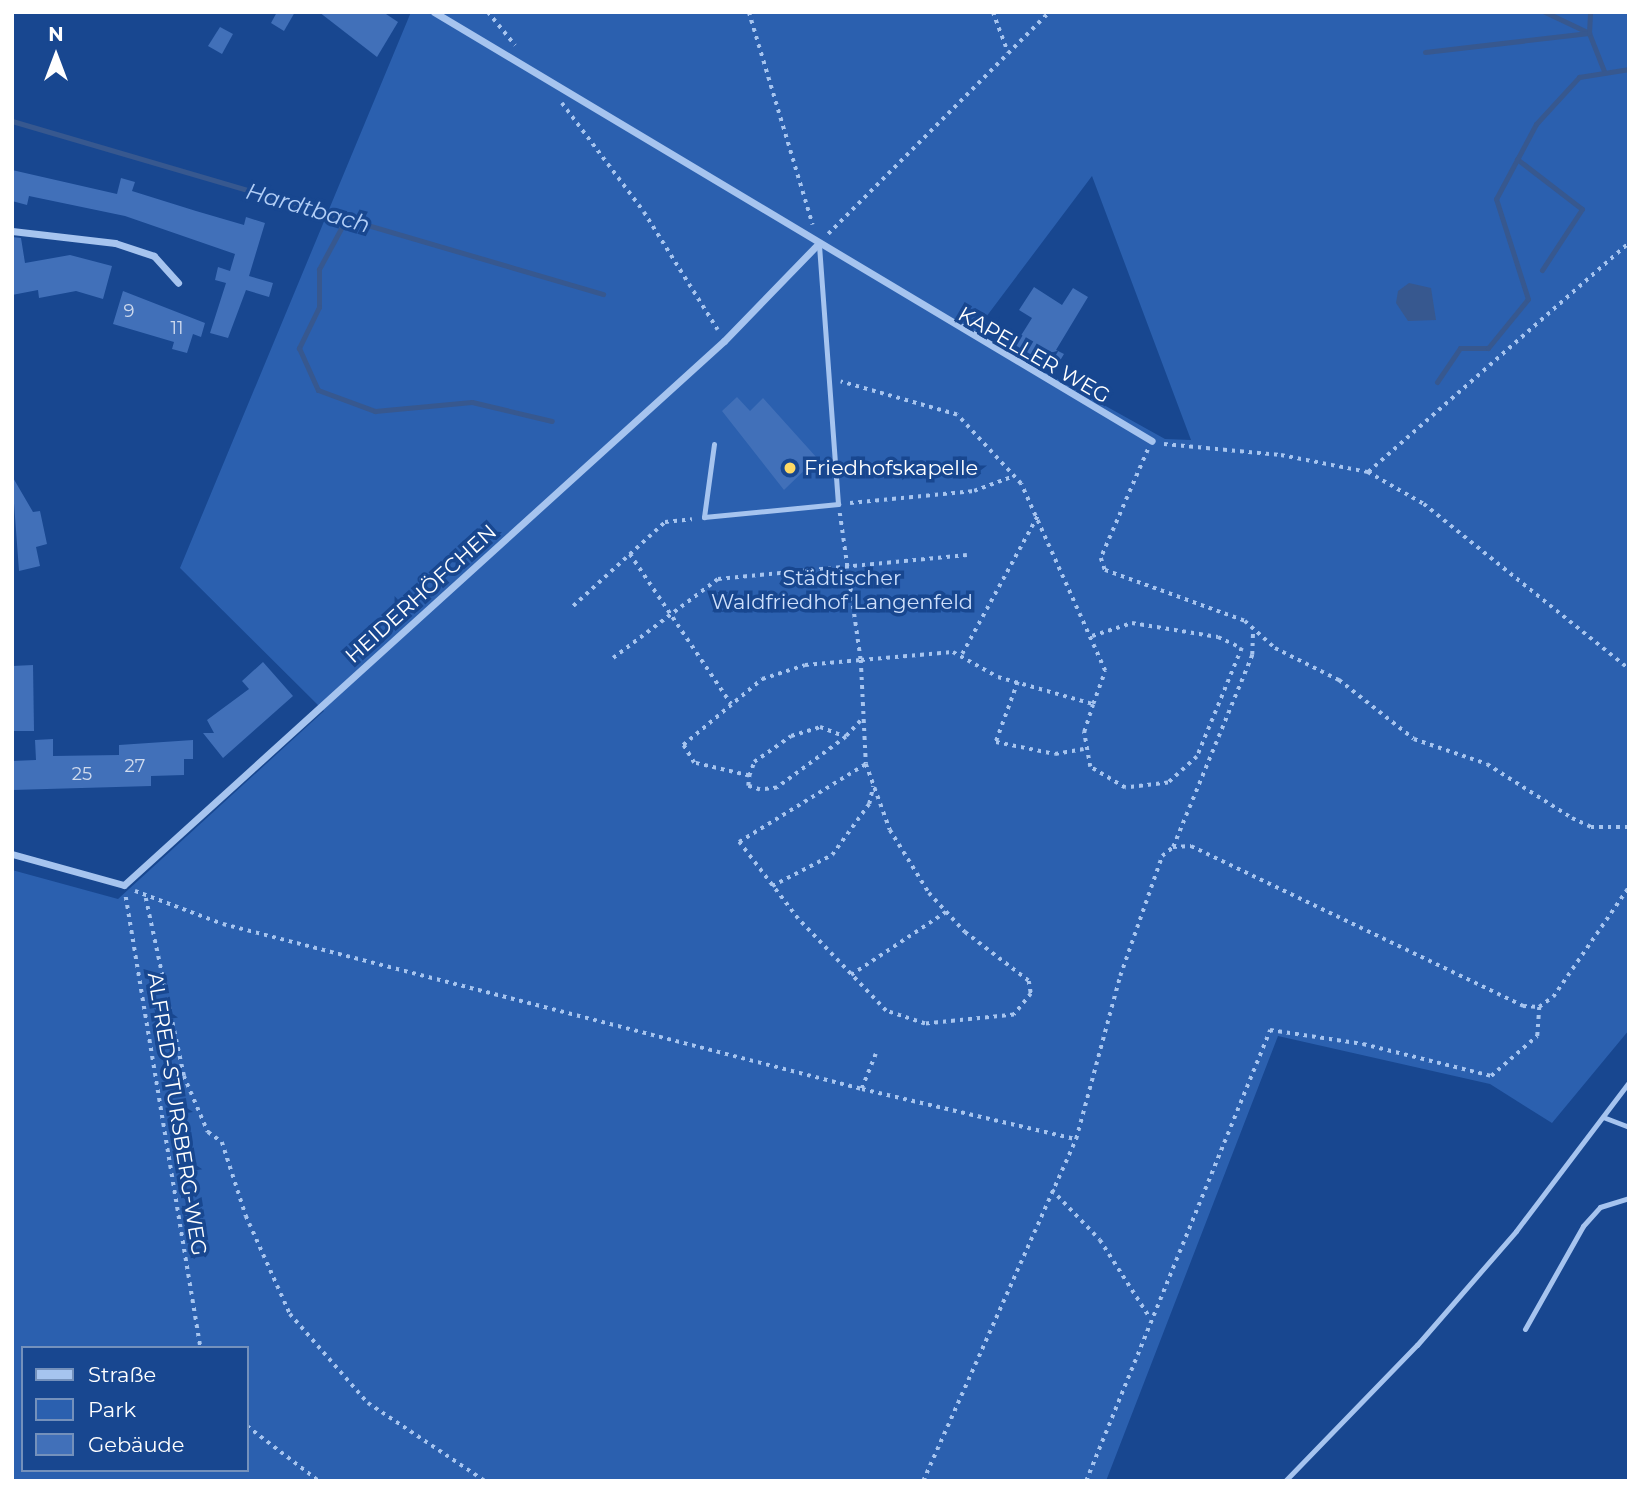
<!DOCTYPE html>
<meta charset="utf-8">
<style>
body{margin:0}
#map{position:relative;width:1641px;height:1493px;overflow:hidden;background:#184790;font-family:Montserrat,sans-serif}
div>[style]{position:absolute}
.green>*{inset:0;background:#2b60af}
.water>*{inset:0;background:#37588f}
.stream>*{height:5px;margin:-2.5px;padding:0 2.5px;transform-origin:2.5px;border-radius:2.5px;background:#37588f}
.building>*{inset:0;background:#4170b9}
.path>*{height:3.5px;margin-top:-1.75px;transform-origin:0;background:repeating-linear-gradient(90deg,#a6c4ef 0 3.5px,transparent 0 8.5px)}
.lane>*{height:5px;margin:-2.5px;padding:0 2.5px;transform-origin:2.5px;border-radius:2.5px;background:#a6c4ef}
.street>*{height:7px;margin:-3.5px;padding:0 3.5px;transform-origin:3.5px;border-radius:3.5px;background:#a6c4ef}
.dots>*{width:19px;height:19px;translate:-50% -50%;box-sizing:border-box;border:4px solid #184790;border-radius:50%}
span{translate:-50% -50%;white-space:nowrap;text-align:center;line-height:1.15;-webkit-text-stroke:7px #184790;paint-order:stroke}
.number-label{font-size:18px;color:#d0dbee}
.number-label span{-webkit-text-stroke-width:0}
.street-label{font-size:21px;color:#fff}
.poi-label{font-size:21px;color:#fff}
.left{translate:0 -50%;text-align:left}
.park-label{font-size:21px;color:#cddffb}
.water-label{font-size:23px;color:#b2cef6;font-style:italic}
.frame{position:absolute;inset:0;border:14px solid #fff;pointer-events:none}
.legend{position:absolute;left:21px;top:1346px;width:228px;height:126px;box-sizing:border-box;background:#184790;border:2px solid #7491bc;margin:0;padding:9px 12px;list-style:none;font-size:21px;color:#fff}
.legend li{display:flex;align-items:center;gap:14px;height:35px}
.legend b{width:35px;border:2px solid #7491bc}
.north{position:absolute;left:21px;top:21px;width:70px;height:70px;-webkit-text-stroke:5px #184790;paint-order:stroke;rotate:0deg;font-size:19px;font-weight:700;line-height:28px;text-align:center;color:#fff}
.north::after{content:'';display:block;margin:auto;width:24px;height:32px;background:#fff;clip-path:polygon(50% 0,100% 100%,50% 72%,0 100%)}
</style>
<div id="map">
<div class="green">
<i style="clip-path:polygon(evenodd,411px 12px,1629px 12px,1629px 1030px,1552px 1123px,1490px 1084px,1278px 1036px,1106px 1481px,12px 1481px,12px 870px,118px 899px,324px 711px,180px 568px,411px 12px,1092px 176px,1191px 440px,1165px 439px,974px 333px,1092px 176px,411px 12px,23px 1348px,247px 1348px,247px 1470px,23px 1470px,23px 1348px)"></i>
</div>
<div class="water">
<i style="clip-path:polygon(1409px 283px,1431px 288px,1436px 320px,1408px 321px,1396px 303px,1398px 291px)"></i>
</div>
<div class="stream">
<i style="left:1545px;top:12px;width:49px;rotate:25.5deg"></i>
<i style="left:1589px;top:33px;width:41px;rotate:68.5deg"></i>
<i style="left:1425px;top:52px;width:165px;rotate:-6.6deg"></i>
<i style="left:1589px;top:33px;width:21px;rotate:-87deg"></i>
<i style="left:12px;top:121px;width:616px;rotate:16.32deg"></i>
<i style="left:1517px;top:159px;width:82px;rotate:37.6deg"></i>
<i style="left:1582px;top:209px;width:73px;rotate:123.3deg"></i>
<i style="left:345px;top:221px;width:55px;rotate:118.4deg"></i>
<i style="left:319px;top:269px;width:38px;rotate:90deg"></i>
<i style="left:319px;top:307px;width:46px;rotate:116deg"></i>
<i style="left:299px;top:348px;width:46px;rotate:65.7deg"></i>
<i style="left:318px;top:390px;width:61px;rotate:20.2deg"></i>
<i style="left:375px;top:411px;width:97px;rotate:-5.3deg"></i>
<i style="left:472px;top:402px;width:82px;rotate:13.4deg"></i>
<i style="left:1437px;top:382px;width:41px;rotate:-55.9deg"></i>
<i style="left:1460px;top:348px;width:28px"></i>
<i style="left:1488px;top:348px;width:63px;rotate:-50.8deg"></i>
<i style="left:1528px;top:299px;width:105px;rotate:-107.7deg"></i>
<i style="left:1496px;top:199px;width:85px;rotate:-61.9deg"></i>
<i style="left:1536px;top:124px;width:64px;rotate:-47.5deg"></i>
<i style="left:1579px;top:77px;width:51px;rotate:-9.1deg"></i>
</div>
<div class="building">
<i style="clip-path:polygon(277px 12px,295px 12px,284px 31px,271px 23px)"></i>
<i style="clip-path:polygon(319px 12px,383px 12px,398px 22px,377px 57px)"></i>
<i style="clip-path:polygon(220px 27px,233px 34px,222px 54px,208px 46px)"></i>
<i style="clip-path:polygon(12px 170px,117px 194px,121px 178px,135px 182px,132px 191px,196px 211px,244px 225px,246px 217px,265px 223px,249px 276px,273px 283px,269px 297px,246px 290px,228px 338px,210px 333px,226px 283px,215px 280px,218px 267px,230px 271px,235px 254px,125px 216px,29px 196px,27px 205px,12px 201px)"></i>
<i style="clip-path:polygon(12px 237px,21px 238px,25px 263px,70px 255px,112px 266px,103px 299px,76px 291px,39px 298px,38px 290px,12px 295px)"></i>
<i style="clip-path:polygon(1034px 287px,1062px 305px,1073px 288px,1088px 297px,1056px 350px,1064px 354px,1055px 369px,1015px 345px,1032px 318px,1019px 310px)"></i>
<i style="clip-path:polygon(123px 291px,205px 323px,201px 337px,193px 334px,187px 353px,172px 349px,174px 342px,113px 324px)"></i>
<i style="clip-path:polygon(737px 397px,750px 411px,763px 398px,817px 458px,784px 490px,722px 411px)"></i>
<i style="clip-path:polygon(12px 476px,33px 512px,40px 511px,47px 544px,36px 547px,40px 566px,19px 571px)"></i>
<i style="clip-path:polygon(263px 662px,293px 696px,223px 758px,203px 733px,214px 733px,207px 720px,249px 689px,242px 681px)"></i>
<i style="clip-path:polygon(33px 665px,34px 731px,12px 731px,12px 666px)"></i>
<i style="clip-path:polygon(53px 739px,53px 756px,119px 755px,119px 745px,193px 740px,193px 759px,184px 759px,184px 775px,151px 776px,151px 786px,12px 790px,12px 761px,36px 760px,35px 740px)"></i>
</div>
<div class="path">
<i style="left:488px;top:12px;width:43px;rotate:50.7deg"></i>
<i style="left:749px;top:12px;width:222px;rotate:73.3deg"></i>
<i style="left:993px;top:12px;width:43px;rotate:69.4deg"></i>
<i style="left:562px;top:103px;width:136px;rotate:53deg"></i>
<i style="left:644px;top:212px;width:139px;rotate:57.9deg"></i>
<i style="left:828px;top:234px;width:313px;rotate:-45.1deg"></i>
<i style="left:1164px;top:444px;width:118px;rotate:5.4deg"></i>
<i style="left:1281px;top:455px;width:89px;rotate:11.1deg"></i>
<i style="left:1368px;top:472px;width:64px;rotate:29.7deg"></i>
<i style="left:1424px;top:504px;width:263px;rotate:38.8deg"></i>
<i style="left:1148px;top:450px;width:118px;rotate:113.5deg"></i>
<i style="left:1101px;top:558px;width:13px;rotate:72deg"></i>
<i style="left:1105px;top:570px;width:149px;rotate:20deg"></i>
<i style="left:1245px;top:621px;width:40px;rotate:42deg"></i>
<i style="left:1275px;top:648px;width:72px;rotate:26.6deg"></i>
<i style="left:1339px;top:680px;width:95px;rotate:38.2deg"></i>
<i style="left:1414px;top:739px;width:77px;rotate:18.9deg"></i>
<i style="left:1487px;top:764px;width:101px;rotate:32.4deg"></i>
<i style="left:1572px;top:818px;width:21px;rotate:25deg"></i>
<i style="left:1591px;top:827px;width:38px"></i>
<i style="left:1368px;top:472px;width:347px;rotate:-41.3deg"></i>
<i style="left:850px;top:503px;width:125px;rotate:-5.5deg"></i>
<i style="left:974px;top:491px;width:43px;rotate:-20.6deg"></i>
<i style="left:840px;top:513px;width:148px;rotate:81.9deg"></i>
<i style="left:861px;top:660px;width:92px;rotate:-5deg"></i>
<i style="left:953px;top:652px;width:51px;rotate:29.1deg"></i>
<i style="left:998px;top:677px;width:99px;rotate:15.9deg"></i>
<i style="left:1093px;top:704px;width:35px;rotate:-70deg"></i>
<i style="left:1105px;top:671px;width:205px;rotate:-114.2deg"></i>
<i style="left:1021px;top:484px;width:94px;rotate:-132.8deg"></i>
<i style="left:957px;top:415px;width:121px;rotate:-164.1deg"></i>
<i style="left:630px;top:554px;width:181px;rotate:56deg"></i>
<i style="left:573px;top:606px;width:125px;rotate:-42.4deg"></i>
<i style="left:665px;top:522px;width:27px;rotate:-6deg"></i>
<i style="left:1092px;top:636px;width:42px;rotate:-18deg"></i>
<i style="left:1132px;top:623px;width:87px;rotate:9.2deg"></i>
<i style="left:1218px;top:637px;width:26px;rotate:25deg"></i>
<i style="left:1242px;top:648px;width:118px;rotate:112.4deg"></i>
<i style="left:1197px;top:757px;width:39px;rotate:138deg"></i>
<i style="left:1168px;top:783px;width:43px;rotate:173.4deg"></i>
<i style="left:1125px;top:788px;width:41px;rotate:-149deg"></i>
<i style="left:1090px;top:767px;width:36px;rotate:-100deg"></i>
<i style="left:1084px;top:732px;width:29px;rotate:-72deg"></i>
<i style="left:962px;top:654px;width:158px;rotate:-61.3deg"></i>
<i style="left:613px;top:658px;width:131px;rotate:-37deg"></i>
<i style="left:718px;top:579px;width:250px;rotate:-5.5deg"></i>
<i style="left:1018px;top:682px;width:64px;rotate:110.1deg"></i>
<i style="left:996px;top:742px;width:60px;rotate:11.5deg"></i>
<i style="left:1055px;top:754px;width:29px;rotate:-10deg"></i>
<i style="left:846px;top:736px;width:23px;rotate:-47deg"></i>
<i style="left:749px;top:776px;width:15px;rotate:-70deg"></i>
<i style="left:754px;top:762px;width:45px;rotate:-35.1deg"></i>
<i style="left:791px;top:736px;width:30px;rotate:-17deg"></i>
<i style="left:820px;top:727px;width:28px;rotate:21deg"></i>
<i style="left:846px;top:737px;width:86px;rotate:143.5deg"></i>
<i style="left:777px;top:788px;width:17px;rotate:173deg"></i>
<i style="left:760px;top:790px;width:13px;rotate:-162deg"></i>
<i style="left:748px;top:786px;width:10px;rotate:-84deg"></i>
<i style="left:749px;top:776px;width:57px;rotate:-166.7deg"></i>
<i style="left:694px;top:763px;width:21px;rotate:-121deg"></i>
<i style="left:683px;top:745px;width:103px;rotate:-39.9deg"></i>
<i style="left:762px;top:679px;width:45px;rotate:-18deg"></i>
<i style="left:805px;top:665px;width:56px;rotate:-5.1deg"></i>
<i style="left:861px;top:660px;width:104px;rotate:87.2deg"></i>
<i style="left:866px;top:764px;width:70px;rotate:70deg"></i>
<i style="left:890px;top:830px;width:74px;rotate:58.2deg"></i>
<i style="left:929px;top:893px;width:53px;rotate:47.3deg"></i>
<i style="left:965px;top:932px;width:81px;rotate:37.4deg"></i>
<i style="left:1029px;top:981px;width:13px;rotate:81deg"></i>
<i style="left:1031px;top:994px;width:27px;rotate:129deg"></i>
<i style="left:1014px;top:1015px;width:89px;rotate:174.2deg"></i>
<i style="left:925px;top:1024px;width:41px;rotate:-161.6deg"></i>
<i style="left:886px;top:1011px;width:127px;rotate:-133.7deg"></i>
<i style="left:798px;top:919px;width:97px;rotate:-127.5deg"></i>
<i style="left:739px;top:842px;width:149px;rotate:-31.6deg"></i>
<i style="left:1173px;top:847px;width:208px;rotate:-67.6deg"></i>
<i style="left:1252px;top:655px;width:23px;rotate:-88deg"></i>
<i style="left:772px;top:886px;width:68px;rotate:-27.3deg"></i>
<i style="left:832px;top:855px;width:63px;rotate:-54deg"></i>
<i style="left:869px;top:804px;width:18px;rotate:-77deg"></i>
<i style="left:135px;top:891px;width:94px;rotate:20.6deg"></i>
<i style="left:223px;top:924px;width:660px;rotate:14.48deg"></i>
<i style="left:126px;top:897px;width:457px;rotate:80.6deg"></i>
<i style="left:146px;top:898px;width:182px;rotate:77.9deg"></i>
<i style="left:184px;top:1076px;width:61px;rotate:66.8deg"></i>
<i style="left:208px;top:1132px;width:17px;rotate:36deg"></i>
<i style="left:222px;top:1142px;width:78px;rotate:72deg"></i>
<i style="left:246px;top:1216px;width:107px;rotate:65.8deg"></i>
<i style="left:290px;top:1314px;width:118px;rotate:48.8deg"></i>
<i style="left:368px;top:1403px;width:141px;rotate:33.7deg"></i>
<i style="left:851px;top:975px;width:114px;rotate:-33.6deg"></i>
<i style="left:876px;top:1054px;width:38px;rotate:112deg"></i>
<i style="left:862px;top:1089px;width:220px;rotate:13.2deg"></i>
<i style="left:1052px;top:1190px;width:69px;rotate:46.2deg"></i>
<i style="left:1100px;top:1240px;width:93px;rotate:57.3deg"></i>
<i style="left:247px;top:1426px;width:91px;rotate:37.4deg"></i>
<i style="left:923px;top:1481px;width:375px;rotate:-65.9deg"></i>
<i style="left:1076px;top:1139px;width:169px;rotate:-74.9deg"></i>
<i style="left:1120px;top:976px;width:127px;rotate:-70.7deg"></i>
<i style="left:1162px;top:856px;width:14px;rotate:-39deg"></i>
<i style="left:1173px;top:847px;width:18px;rotate:-3deg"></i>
<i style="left:1191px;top:846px;width:369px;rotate:25.7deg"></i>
<i style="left:1523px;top:1006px;width:16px;rotate:4deg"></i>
<i style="left:1539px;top:1007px;width:17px;rotate:-36deg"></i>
<i style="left:1553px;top:997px;width:134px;rotate:-55.4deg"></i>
<i style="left:1086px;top:1481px;width:487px;rotate:-67.8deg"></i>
<i style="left:1270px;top:1030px;width:94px;rotate:8.6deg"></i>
<i style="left:1363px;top:1044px;width:132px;rotate:14deg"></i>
<i style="left:1491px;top:1076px;width:61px;rotate:-41deg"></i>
<i style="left:1537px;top:1036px;width:29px;rotate:-86deg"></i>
</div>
<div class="lane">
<i style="left:714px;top:444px;width:74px;rotate:97.8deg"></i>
<i style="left:704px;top:517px;width:135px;rotate:-5.5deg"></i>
<i style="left:838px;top:504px;width:262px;rotate:-94.2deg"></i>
<i style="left:1603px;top:1117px;width:28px;rotate:21deg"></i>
<i style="left:1525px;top:1329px;width:118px;rotate:-60.6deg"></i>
<i style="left:1583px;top:1226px;width:25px;rotate:-48deg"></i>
<i style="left:1600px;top:1207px;width:30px;rotate:-17deg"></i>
<i style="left:1285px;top:1481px;width:190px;rotate:-45.9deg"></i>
<i style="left:1417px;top:1345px;width:151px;rotate:-49deg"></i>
<i style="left:1516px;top:1231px;width:187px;rotate:-52.8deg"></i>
</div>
<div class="street">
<i style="left:434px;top:12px;width:836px;rotate:30.86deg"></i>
<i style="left:12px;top:231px;width:104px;rotate:6.6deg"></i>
<i style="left:115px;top:243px;width:41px;rotate:18.4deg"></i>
<i style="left:154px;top:256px;width:36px;rotate:48deg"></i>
<i style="left:12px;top:854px;width:116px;rotate:15.5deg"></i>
<i style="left:124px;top:885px;width:810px;rotate:-42.2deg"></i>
<i style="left:724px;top:341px;width:136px;rotate:-45.9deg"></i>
</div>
<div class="dots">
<i style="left:790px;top:468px;background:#ffda64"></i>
</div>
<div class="number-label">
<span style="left:129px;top:311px">9</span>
<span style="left:177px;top:328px">11</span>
<span style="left:135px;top:766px">27</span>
<span style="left:82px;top:774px">25</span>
</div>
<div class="street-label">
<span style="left:1034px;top:355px;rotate:30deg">KAPELLER WEG</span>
<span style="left:421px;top:594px;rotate:-42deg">HEIDERHÖFCHEN</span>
<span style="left:177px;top:1114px;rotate:81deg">ALFRED-STURSBERG-WEG</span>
</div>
<div class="poi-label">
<span class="left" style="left:804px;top:468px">Friedhofskapelle</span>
</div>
<div class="park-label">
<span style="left:842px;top:590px">Städtischer<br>Waldfriedhof Langenfeld</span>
</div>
<div class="water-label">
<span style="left:308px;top:208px;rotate:16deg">Hardtbach</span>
</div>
<div class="frame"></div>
<ul class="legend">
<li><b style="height:9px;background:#a6c4ef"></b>Straße</li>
<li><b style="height:19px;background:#2b60af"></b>Park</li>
<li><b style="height:19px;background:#4170b9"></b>Gebäude</li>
</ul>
<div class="north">N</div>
</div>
